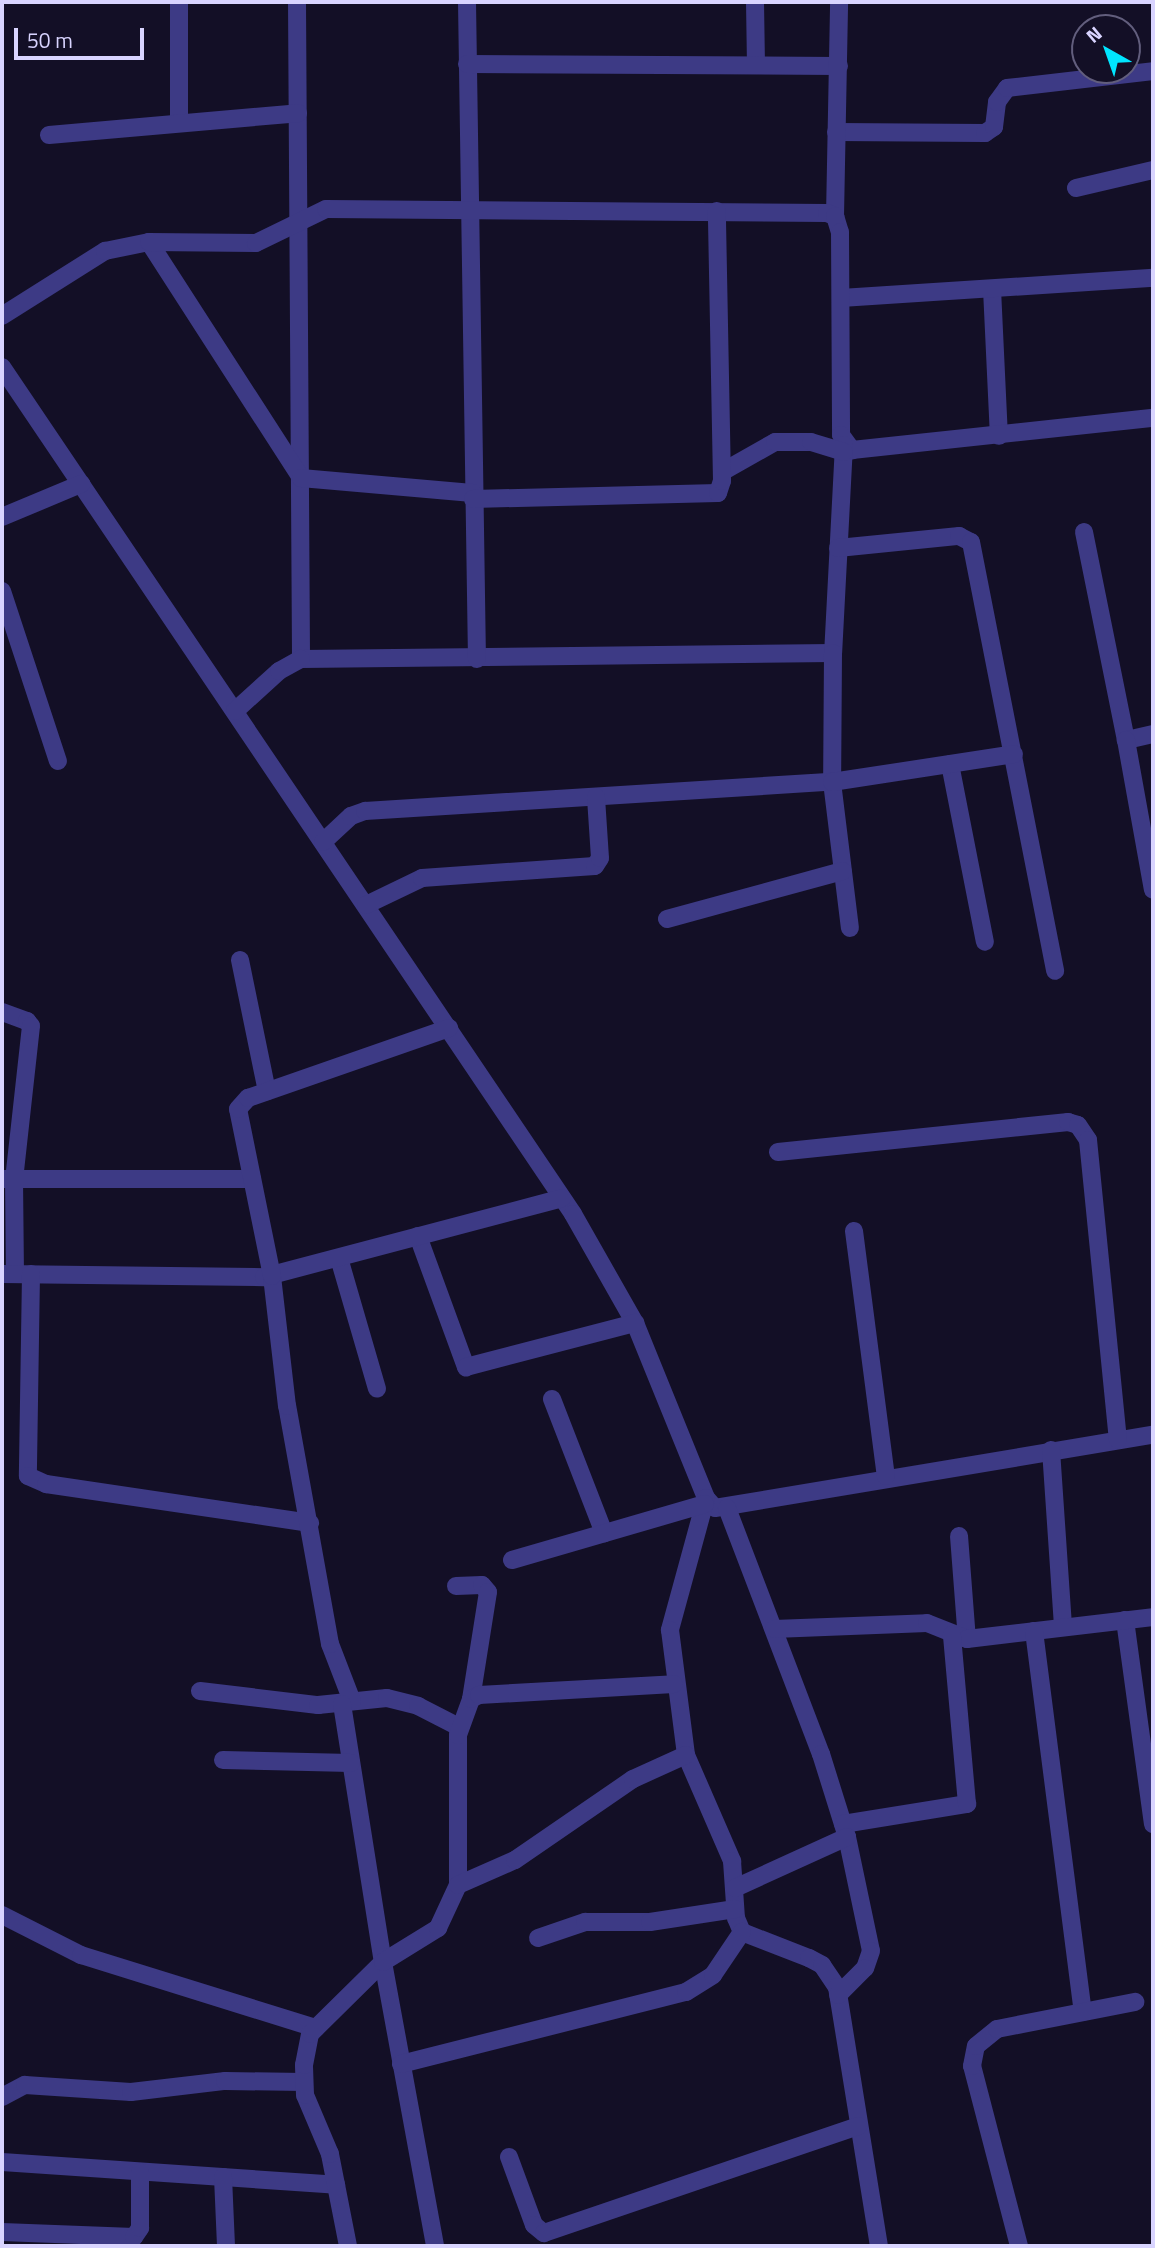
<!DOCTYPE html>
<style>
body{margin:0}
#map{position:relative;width:1155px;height:2248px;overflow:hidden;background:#130f26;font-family:"Titillium Web",sans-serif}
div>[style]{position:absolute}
.minor>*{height:18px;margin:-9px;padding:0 9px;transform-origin:9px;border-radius:9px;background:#3d3a85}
span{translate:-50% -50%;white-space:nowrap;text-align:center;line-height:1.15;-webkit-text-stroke:7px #130f26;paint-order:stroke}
.frame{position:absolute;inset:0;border:4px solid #d9d4ff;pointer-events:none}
.north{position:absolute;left:1071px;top:14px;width:70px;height:70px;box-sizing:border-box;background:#130f26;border:2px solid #625e7d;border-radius:50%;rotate:320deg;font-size:19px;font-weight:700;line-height:28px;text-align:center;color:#d9d4ff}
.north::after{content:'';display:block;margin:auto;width:24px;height:32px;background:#00e5ff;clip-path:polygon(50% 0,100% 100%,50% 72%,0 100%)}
.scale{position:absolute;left:14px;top:28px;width:130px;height:32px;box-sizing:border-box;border:4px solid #d9d4ff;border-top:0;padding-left:9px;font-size:21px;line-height:24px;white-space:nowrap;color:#d9d4ff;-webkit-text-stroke:5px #130f26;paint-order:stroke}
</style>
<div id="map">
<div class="minor">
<i style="left:179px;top:2px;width:118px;rotate:90deg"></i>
<i style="left:297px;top:2px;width:657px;rotate:89.65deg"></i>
<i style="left:301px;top:659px;width:532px;rotate:-0.65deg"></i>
<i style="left:467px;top:2px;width:657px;rotate:89.13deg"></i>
<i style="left:755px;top:2px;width:63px;rotate:89.1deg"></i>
<i style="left:467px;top:64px;width:372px;rotate:0.3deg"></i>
<i style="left:836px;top:132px;width:149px;rotate:0.4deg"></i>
<i style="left:985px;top:133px;width:11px;rotate:-34deg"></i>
<i style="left:994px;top:127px;width:25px;rotate:-83deg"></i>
<i style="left:997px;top:102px;width:17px;rotate:-54deg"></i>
<i style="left:1007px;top:88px;width:147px;rotate:-6.6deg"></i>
<i style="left:49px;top:135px;width:250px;rotate:-5deg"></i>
<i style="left:1076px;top:188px;width:79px;rotate:-13.2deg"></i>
<i style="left:835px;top:216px;width:214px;rotate:-88.9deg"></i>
<i style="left:149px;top:242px;width:281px;rotate:57.2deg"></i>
<i style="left:301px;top:478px;width:172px;rotate:5deg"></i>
<i style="left:992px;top:289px;width:147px;rotate:87.3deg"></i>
<i style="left:841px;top:298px;width:313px;rotate:-3.7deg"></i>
<i style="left:2px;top:316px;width:122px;rotate:-32.3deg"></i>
<i style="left:105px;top:251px;width:45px;rotate:-11.6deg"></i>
<i style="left:149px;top:242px;width:107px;rotate:0.5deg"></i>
<i style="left:256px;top:243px;width:78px;rotate:-25.9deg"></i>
<i style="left:326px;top:209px;width:501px;rotate:0.46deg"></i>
<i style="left:827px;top:213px;width:9px;rotate:21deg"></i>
<i style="left:835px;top:216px;width:17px;rotate:73deg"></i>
<i style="left:840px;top:232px;width:203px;rotate:89.7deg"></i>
<i style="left:841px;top:435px;width:19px;rotate:54deg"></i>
<i style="left:852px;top:450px;width:303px;rotate:-6.1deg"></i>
<i style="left:2px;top:367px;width:1021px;rotate:56.01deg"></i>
<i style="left:573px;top:1214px;width:125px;rotate:60.4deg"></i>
<i style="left:635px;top:1323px;width:189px;rotate:67.9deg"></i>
<i style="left:706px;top:1498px;width:13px;rotate:48deg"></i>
<i style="left:715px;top:1508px;width:444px;rotate:-9.5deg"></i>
<i style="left:844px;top:445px;width:208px;rotate:93deg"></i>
<i style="left:833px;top:653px;width:129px;rotate:90.4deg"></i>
<i style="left:832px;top:782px;width:147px;rotate:83deg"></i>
<i style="left:722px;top:472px;width:61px;rotate:-29.5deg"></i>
<i style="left:775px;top:442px;width:36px"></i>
<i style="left:811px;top:442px;width:34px;rotate:17deg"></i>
<i style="left:473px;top:499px;width:245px;rotate:-1.4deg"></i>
<i style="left:718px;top:493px;width:13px;rotate:-72deg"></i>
<i style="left:722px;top:481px;width:270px;rotate:-91.1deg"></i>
<i style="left:2px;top:517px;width:86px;rotate:-22.7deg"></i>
<i style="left:1084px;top:532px;width:212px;rotate:78.6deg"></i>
<i style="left:838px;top:548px;width:122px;rotate:-5.7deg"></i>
<i style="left:959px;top:536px;width:13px;rotate:27deg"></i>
<i style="left:971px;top:542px;width:437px;rotate:78.9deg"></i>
<i style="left:2px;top:591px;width:179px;rotate:71.8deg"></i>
<i style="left:235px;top:711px;width:59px;rotate:-42.3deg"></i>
<i style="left:279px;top:671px;width:25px;rotate:-29deg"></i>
<i style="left:1153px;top:734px;width:28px;rotate:167deg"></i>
<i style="left:1126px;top:740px;width:152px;rotate:79.8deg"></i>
<i style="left:950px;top:764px;width:181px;rotate:78.9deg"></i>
<i style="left:323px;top:842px;width:38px;rotate:-43deg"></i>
<i style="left:351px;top:816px;width:15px;rotate:-20deg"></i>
<i style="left:365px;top:811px;width:468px;rotate:-3.6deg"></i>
<i style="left:832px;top:782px;width:184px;rotate:-8.7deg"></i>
<i style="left:366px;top:905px;width:62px;rotate:-25.7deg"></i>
<i style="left:422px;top:878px;width:173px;rotate:-4deg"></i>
<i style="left:595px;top:866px;width:9px;rotate:-58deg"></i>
<i style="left:600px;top:858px;width:61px;rotate:-93.8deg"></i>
<i style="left:667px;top:919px;width:182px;rotate:-15.3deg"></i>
<i style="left:240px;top:960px;width:134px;rotate:78.4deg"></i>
<i style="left:2px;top:1012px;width:27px;rotate:20deg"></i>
<i style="left:27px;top:1021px;width:6px;rotate:51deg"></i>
<i style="left:31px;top:1026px;width:154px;rotate:96.3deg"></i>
<i style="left:14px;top:1179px;width:95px;rotate:89.4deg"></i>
<i style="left:778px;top:1152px;width:292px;rotate:-5.9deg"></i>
<i style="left:1068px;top:1122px;width:10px;rotate:17deg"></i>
<i style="left:1078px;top:1125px;width:18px;rotate:56deg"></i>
<i style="left:1088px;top:1140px;width:301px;rotate:84.3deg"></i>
<i style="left:2px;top:1179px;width:250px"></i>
<i style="left:854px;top:1231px;width:247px;rotate:82.6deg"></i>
<i style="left:418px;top:1236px;width:140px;rotate:69.9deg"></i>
<i style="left:466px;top:1367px;width:175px;rotate:-14.6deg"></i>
<i style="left:339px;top:1258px;width:136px;rotate:73.8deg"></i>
<i style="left:2px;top:1274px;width:262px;rotate:0.7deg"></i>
<i style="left:264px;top:1277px;width:308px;rotate:-14.8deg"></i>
<i style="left:31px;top:1274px;width:202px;rotate:90.9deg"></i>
<i style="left:28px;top:1476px;width:20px;rotate:24deg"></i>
<i style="left:46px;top:1484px;width:267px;rotate:8.4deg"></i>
<i style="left:552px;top:1399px;width:144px;rotate:68.8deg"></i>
<i style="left:1051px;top:1450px;width:177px;rotate:86.1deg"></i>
<i style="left:706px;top:1498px;width:137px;rotate:105.3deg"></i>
<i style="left:670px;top:1630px;width:126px;rotate:82.7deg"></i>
<i style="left:686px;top:1755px;width:116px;rotate:66.5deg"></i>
<i style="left:732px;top:1861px;width:57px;rotate:86deg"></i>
<i style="left:736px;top:1918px;width:15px;rotate:67deg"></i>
<i style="left:742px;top:1932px;width:72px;rotate:21.2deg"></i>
<i style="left:809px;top:1958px;width:15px;rotate:28deg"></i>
<i style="left:822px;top:1965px;width:27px;rotate:56deg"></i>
<i style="left:837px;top:1987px;width:262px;rotate:80.8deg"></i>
<i style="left:727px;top:1508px;width:263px;rotate:69.1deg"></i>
<i style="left:821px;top:1754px;width:87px;rotate:72.6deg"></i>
<i style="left:847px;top:1837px;width:116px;rotate:78.1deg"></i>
<i style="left:871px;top:1951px;width:18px;rotate:109deg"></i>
<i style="left:865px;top:1968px;width:38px;rotate:135deg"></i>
<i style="left:959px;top:1536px;width:103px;rotate:85.6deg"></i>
<i style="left:512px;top:1560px;width:201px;rotate:-16.2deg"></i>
<i style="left:456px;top:1586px;width:26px;rotate:-2deg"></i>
<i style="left:482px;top:1585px;width:9px;rotate:49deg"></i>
<i style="left:488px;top:1592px;width:108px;rotate:99deg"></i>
<i style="left:1125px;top:1620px;width:206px;rotate:82.2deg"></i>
<i style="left:774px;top:1629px;width:153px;rotate:-2.2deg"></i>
<i style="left:927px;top:1623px;width:43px;rotate:21.8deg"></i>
<i style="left:967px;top:1639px;width:187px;rotate:-6.7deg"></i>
<i style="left:1034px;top:1631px;width:384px;rotate:82.7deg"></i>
<i style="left:200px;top:1691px;width:119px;rotate:6.8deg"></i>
<i style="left:318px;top:1705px;width:69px;rotate:-5.8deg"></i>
<i style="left:387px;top:1698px;width:32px;rotate:14deg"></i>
<i style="left:418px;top:1706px;width:46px;rotate:27.1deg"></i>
<i style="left:352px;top:1701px;width:61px;rotate:-111.1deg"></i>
<i style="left:330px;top:1644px;width:242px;rotate:-100.2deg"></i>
<i style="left:287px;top:1406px;width:131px;rotate:-96.6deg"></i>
<i style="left:272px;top:1276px;width:170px;rotate:-101.5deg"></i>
<i style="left:238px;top:1109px;width:15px;rotate:-48deg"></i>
<i style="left:248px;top:1098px;width:213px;rotate:-19.2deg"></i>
<i style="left:342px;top:1704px;width:261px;rotate:81deg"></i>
<i style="left:383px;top:1962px;width:289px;rotate:79.6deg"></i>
<i style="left:223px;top:1760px;width:128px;rotate:1.3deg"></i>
<i style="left:843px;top:1824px;width:126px;rotate:-9.2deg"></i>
<i style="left:967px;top:1804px;width:170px;rotate:-95.1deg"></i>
<i style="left:458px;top:1885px;width:150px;rotate:-90deg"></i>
<i style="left:458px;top:1735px;width:38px;rotate:-70deg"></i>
<i style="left:471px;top:1699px;width:9px;rotate:-27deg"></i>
<i style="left:479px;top:1695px;width:195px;rotate:-3.2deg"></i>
<i style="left:735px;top:1888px;width:123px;rotate:-24.5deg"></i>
<i style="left:2px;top:1915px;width:89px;rotate:26.9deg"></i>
<i style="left:81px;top:1955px;width:246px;rotate:17.3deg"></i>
<i style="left:538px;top:1938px;width:50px;rotate:-18.8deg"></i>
<i style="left:585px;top:1922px;width:65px"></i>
<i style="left:650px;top:1922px;width:86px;rotate:-8.7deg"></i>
<i style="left:401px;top:2064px;width:294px;rotate:-14.2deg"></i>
<i style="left:686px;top:1992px;width:32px;rotate:-32deg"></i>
<i style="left:713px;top:1975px;width:52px;rotate:-56deg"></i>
<i style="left:2px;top:2097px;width:26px;rotate:-28deg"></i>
<i style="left:25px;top:2085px;width:106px;rotate:3.8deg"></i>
<i style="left:131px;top:2092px;width:95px;rotate:-6.7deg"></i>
<i style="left:225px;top:2081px;width:79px;rotate:0.7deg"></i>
<i style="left:509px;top:2157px;width:72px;rotate:69.8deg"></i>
<i style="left:534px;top:2225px;width:13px;rotate:39deg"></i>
<i style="left:544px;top:2233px;width:332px;rotate:-18.8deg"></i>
<i style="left:2px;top:2162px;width:335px;rotate:3.9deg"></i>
<i style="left:223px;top:2177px;width:69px;rotate:87.5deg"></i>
<i style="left:2px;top:2232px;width:132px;rotate:2.2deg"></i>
<i style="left:134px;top:2237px;width:11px;rotate:-56deg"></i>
<i style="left:140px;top:2228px;width:56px;rotate:-90deg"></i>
<i style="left:348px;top:2246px;width:94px;rotate:-101.1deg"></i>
<i style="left:330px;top:2154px;width:64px;rotate:-113deg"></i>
<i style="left:305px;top:2095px;width:30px;rotate:-92deg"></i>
<i style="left:304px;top:2065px;width:32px;rotate:-79deg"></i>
<i style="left:310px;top:2034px;width:103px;rotate:-44.6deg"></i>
<i style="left:383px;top:1962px;width:65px;rotate:-31.7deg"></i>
<i style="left:438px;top:1928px;width:47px;rotate:-65.1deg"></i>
<i style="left:458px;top:1885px;width:62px;rotate:-23.7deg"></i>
<i style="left:515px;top:1860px;width:143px;rotate:-34.5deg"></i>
<i style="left:633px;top:1779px;width:58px;rotate:-24.4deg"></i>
<i style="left:1019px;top:2246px;width:186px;rotate:-104.6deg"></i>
<i style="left:972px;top:2066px;width:20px;rotate:-79deg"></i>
<i style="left:976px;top:2046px;width:27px;rotate:-39deg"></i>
<i style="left:997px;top:2029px;width:141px;rotate:-11.1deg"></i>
</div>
<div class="frame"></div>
<div class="north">N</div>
<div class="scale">50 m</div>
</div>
